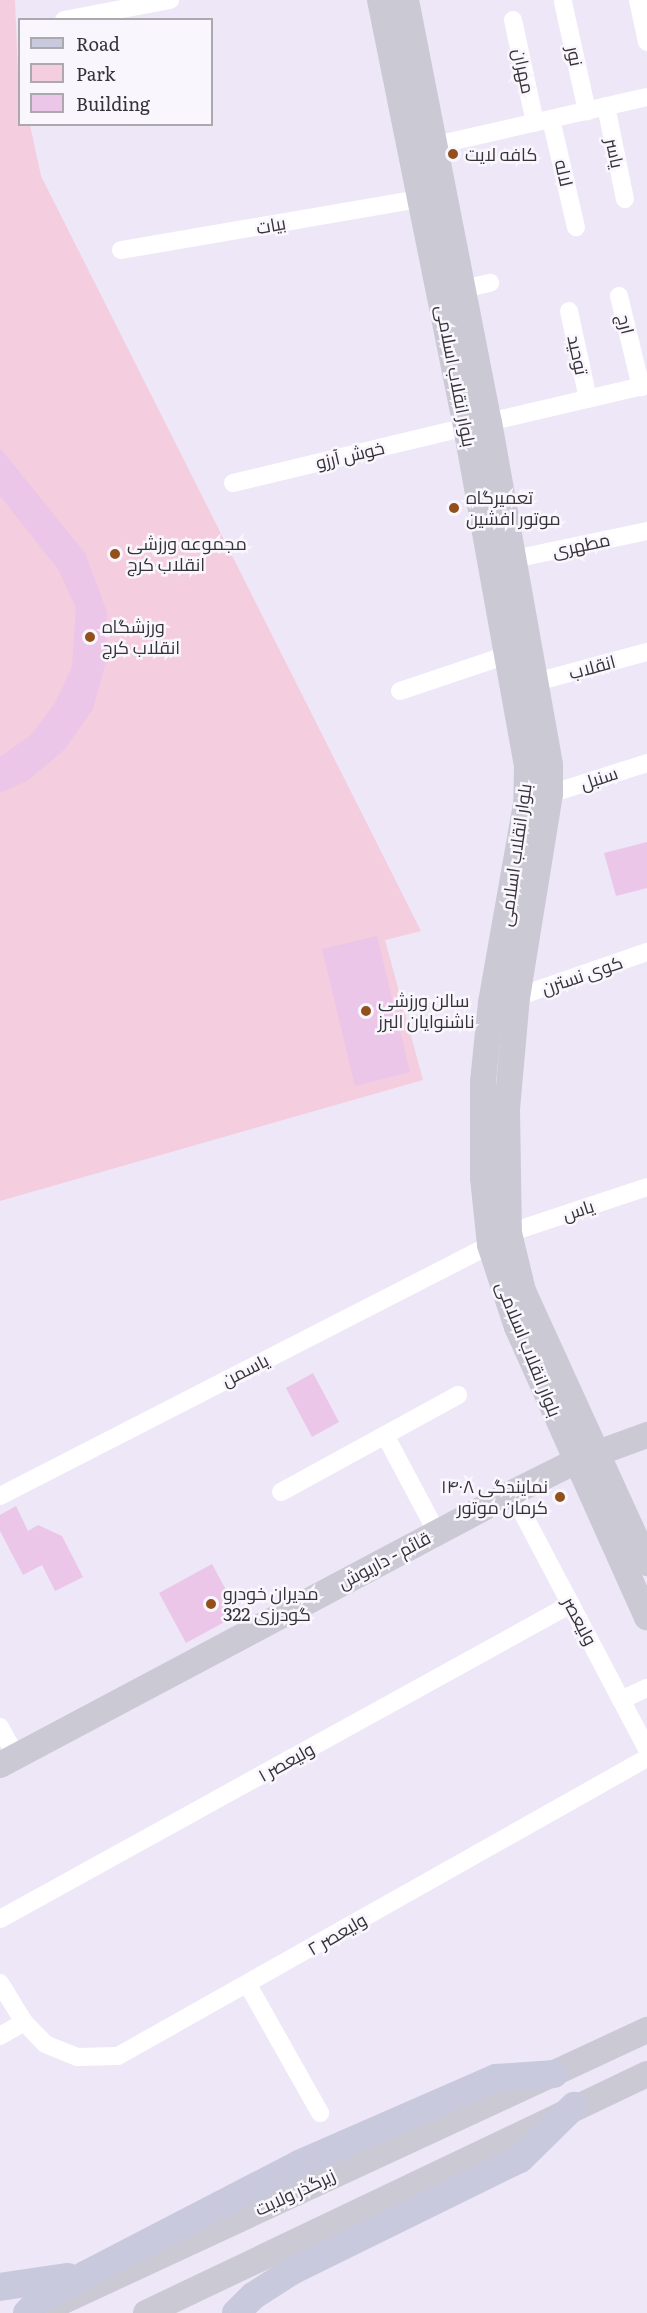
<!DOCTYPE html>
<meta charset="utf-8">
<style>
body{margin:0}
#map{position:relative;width:647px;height:2313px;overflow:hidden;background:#eee7f7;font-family:Literata,Cairo,serif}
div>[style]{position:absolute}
.green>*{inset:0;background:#f4cdde}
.building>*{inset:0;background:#ebc6e8}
.minor>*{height:18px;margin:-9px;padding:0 9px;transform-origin:9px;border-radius:9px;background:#fff}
.secondary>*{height:26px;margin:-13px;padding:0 13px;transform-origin:13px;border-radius:13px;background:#cbcad4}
.primary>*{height:28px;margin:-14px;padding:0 14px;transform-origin:14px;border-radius:14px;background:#c9c9de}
.dots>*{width:16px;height:16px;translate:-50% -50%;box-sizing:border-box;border:3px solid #f9f7fd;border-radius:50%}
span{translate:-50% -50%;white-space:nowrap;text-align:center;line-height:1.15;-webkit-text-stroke:5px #f9f7fd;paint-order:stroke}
.street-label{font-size:18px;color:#353238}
.poi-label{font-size:18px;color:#353238}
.left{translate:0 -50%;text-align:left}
.right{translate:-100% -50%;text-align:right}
.legend{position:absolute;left:18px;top:18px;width:195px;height:108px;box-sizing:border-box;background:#f9f7fd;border:2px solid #aba8ae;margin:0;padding:8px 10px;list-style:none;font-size:18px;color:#353238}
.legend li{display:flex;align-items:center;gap:12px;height:30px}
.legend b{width:30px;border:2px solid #aba8ae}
</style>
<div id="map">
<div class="green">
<i style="clip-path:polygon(0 0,15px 0,20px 124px,30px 125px,41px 176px,421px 931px,385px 940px,423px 1080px,0 1201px)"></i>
</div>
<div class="building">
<i style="clip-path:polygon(0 448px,85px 553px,107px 612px,106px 661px,93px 709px,64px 750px,27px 781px,0 793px,0 757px,31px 735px,55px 703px,72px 667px,76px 608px,58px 569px,0 496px)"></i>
<i style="clip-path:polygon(647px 842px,647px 888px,616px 896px,604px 853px)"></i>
<i style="clip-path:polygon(377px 936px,410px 1072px,355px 1086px,322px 949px)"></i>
<i style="clip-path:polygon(313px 1373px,339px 1422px,312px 1437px,286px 1388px)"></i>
<i style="clip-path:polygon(16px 1506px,28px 1531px,38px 1525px,62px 1536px,83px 1577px,55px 1591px,42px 1565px,23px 1575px,0 1531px,0 1515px)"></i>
<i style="clip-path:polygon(212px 1564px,239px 1614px,186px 1643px,159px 1593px)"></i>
</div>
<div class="minor">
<i style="left:638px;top:0;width:43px;rotate:77.9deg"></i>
<i style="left:563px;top:2px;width:112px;rotate:77.6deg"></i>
<i style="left:64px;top:20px;width:108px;rotate:-10.7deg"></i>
<i style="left:513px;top:20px;width:105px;rotate:77.9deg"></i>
<i style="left:606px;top:106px;width:95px;rotate:78.5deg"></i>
<i style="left:551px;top:119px;width:111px;rotate:77deg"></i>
<i style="left:436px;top:145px;width:216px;rotate:-12.8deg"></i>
<i style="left:121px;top:250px;width:303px;rotate:-9.7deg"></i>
<i style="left:463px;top:289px;width:28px;rotate:-13deg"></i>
<i style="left:619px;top:296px;width:94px;rotate:76.4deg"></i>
<i style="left:569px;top:311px;width:90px;rotate:77.8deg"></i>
<i style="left:489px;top:422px;width:162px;rotate:-13.2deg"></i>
<i style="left:233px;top:483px;width:240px;rotate:-13.5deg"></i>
<i style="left:514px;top:559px;width:136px;rotate:-11.9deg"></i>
<i style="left:536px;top:682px;width:115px;rotate:-15.1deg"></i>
<i style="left:400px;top:691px;width:113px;rotate:-18.6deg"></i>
<i style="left:550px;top:794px;width:102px;rotate:-17.7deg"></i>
<i style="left:517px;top:997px;width:138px;rotate:-19.1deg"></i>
<i style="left:509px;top:1233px;width:145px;rotate:-18.4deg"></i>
<i style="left:385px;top:1435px;width:111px;rotate:62deg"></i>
<i style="left:281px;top:1492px;width:202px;rotate:-28.7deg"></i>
<i style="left:512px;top:1493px;width:289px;rotate:62.2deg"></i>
<i style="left:0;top:1496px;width:551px;rotate:-27.12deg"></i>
<i style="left:621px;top:1700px;width:29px;rotate:-25deg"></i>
<i style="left:0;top:1727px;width:33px;rotate:61deg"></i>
<i style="left:0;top:1919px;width:652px;rotate:-28.88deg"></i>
<i style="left:0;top:1983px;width:46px;rotate:58.4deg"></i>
<i style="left:24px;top:2022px;width:30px;rotate:46deg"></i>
<i style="left:45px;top:2044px;width:35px;rotate:22deg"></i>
<i style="left:78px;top:2057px;width:40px;rotate:-1.4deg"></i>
<i style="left:118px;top:2056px;width:607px;rotate:-29.39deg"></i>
<i style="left:248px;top:1985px;width:147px;rotate:60.6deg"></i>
<i style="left:0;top:2036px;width:28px;rotate:-30deg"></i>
</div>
<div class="secondary">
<i style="left:380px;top:0;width:436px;rotate:78.6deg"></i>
<i style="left:466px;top:427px;width:343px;rotate:79.8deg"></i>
<i style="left:527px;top:765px;width:39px;rotate:91deg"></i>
<i style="left:526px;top:804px;width:202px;rotate:100deg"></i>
<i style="left:491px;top:1003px;width:79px;rotate:95.8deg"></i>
<i style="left:483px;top:1082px;width:96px;rotate:90deg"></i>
<i style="left:483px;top:1178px;width:67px;rotate:84deg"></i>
<i style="left:490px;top:1245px;width:86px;rotate:71.8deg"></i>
<i style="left:517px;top:1327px;width:318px;rotate:65.9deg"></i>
<i style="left:406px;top:0;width:430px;rotate:78.9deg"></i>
<i style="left:489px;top:422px;width:348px;rotate:79.9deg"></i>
<i style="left:550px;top:765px;width:29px;rotate:90deg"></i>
<i style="left:550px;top:794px;width:206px;rotate:99.2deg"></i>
<i style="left:517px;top:997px;width:112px;rotate:95.1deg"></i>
<i style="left:507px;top:1109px;width:124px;rotate:89.1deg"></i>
<i style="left:509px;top:1233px;width:60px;rotate:76.4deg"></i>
<i style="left:523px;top:1291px;width:299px;rotate:65.5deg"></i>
<i style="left:0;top:1765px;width:580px;rotate:-27.98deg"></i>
<i style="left:512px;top:1493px;width:72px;rotate:-26.6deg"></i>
<i style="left:576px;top:1461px;width:76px;rotate:-20.1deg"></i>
<i style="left:57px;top:2304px;width:651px;rotate:-24.91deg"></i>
<i style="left:146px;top:2313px;width:555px;rotate:-25.5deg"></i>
</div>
<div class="primary">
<i style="left:0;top:2287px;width:69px;rotate:-8.4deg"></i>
<i style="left:27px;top:2313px;width:17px;rotate:-45deg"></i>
<i style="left:39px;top:2301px;width:53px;rotate:-29.5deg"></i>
<i style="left:85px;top:2275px;width:243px;rotate:-27.4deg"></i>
<i style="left:301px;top:2163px;width:213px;rotate:-23.6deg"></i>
<i style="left:496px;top:2078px;width:58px;rotate:-3.9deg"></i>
<i style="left:236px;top:2313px;width:24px;rotate:-45deg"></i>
<i style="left:253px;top:2296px;width:46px;rotate:-32.7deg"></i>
<i style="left:292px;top:2271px;width:254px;rotate:-26.2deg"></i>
<i style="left:520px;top:2159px;width:76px;rotate:-44.5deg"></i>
</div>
<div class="dots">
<i style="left:453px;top:154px;background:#92511c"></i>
<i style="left:454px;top:508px;background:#92511c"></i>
<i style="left:115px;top:554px;background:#92511c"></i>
<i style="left:90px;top:637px;background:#92511c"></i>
<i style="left:366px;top:1011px;background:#92511c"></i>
<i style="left:560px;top:1497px;background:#92511c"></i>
<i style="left:211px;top:1604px;background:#92511c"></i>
</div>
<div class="street-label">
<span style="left:575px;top:56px;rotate:78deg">نور</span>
<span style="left:524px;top:71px;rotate:78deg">مهران</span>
<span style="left:615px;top:153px;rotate:78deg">یاسر</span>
<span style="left:564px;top:173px;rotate:77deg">لاله</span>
<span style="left:271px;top:225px;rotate:-10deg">بیات</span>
<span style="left:626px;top:324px;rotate:76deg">ارج</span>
<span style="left:578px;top:355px;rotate:78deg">توحید</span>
<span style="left:456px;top:376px;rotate:79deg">بلوار انقلاب اسلامی</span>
<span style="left:350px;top:455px;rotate:-13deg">خوش آرزو</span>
<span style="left:581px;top:545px;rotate:-12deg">مطهری</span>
<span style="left:592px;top:667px;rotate:-15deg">انقلاب</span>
<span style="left:599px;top:778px;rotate:-18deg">سنبل</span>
<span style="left:515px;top:855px;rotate:-82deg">بلوار انقلاب اسلامی</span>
<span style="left:582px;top:975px;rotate:-19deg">کوی نسترن</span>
<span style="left:578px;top:1210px;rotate:-18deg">یاس</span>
<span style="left:529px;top:1349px;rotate:68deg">بلوار انقلاب اسلامی</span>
<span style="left:245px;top:1370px;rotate:-27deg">یاسمن</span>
<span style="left:384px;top:1560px;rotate:-28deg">قائم - داریوش</span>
<span style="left:580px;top:1621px;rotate:62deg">ولیعصر</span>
<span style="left:286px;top:1762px;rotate:-29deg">ولیعصر ۱</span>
<span style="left:337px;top:1934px;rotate:-30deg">ولیعصر ۲</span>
<span style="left:295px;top:2192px;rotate:-25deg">زیرگذر ولایت</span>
</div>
<div class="poi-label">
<span class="left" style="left:465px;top:154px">کافه لایت</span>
<span class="left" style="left:466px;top:508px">تعمیرگاه<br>موتور افشین</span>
<span class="left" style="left:127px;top:554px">مجموعه ورزشی<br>انقلاب کرج</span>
<span class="left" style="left:102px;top:637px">ورزشگاه<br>انقلاب کرج</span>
<span class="left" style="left:378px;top:1011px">سالن ورزشی<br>ناشنوایان البرز</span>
<span class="right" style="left:548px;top:1497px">نمایندگی ۱۴۰۸<br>کرمان موتور</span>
<span class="left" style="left:223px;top:1604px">مدیران خودرو<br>گودرزی 322</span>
</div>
<ul class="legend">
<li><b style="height:8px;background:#c9c9de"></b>Road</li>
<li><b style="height:16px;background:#f4cdde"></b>Park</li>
<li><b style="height:16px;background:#ebc6e8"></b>Building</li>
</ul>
</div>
